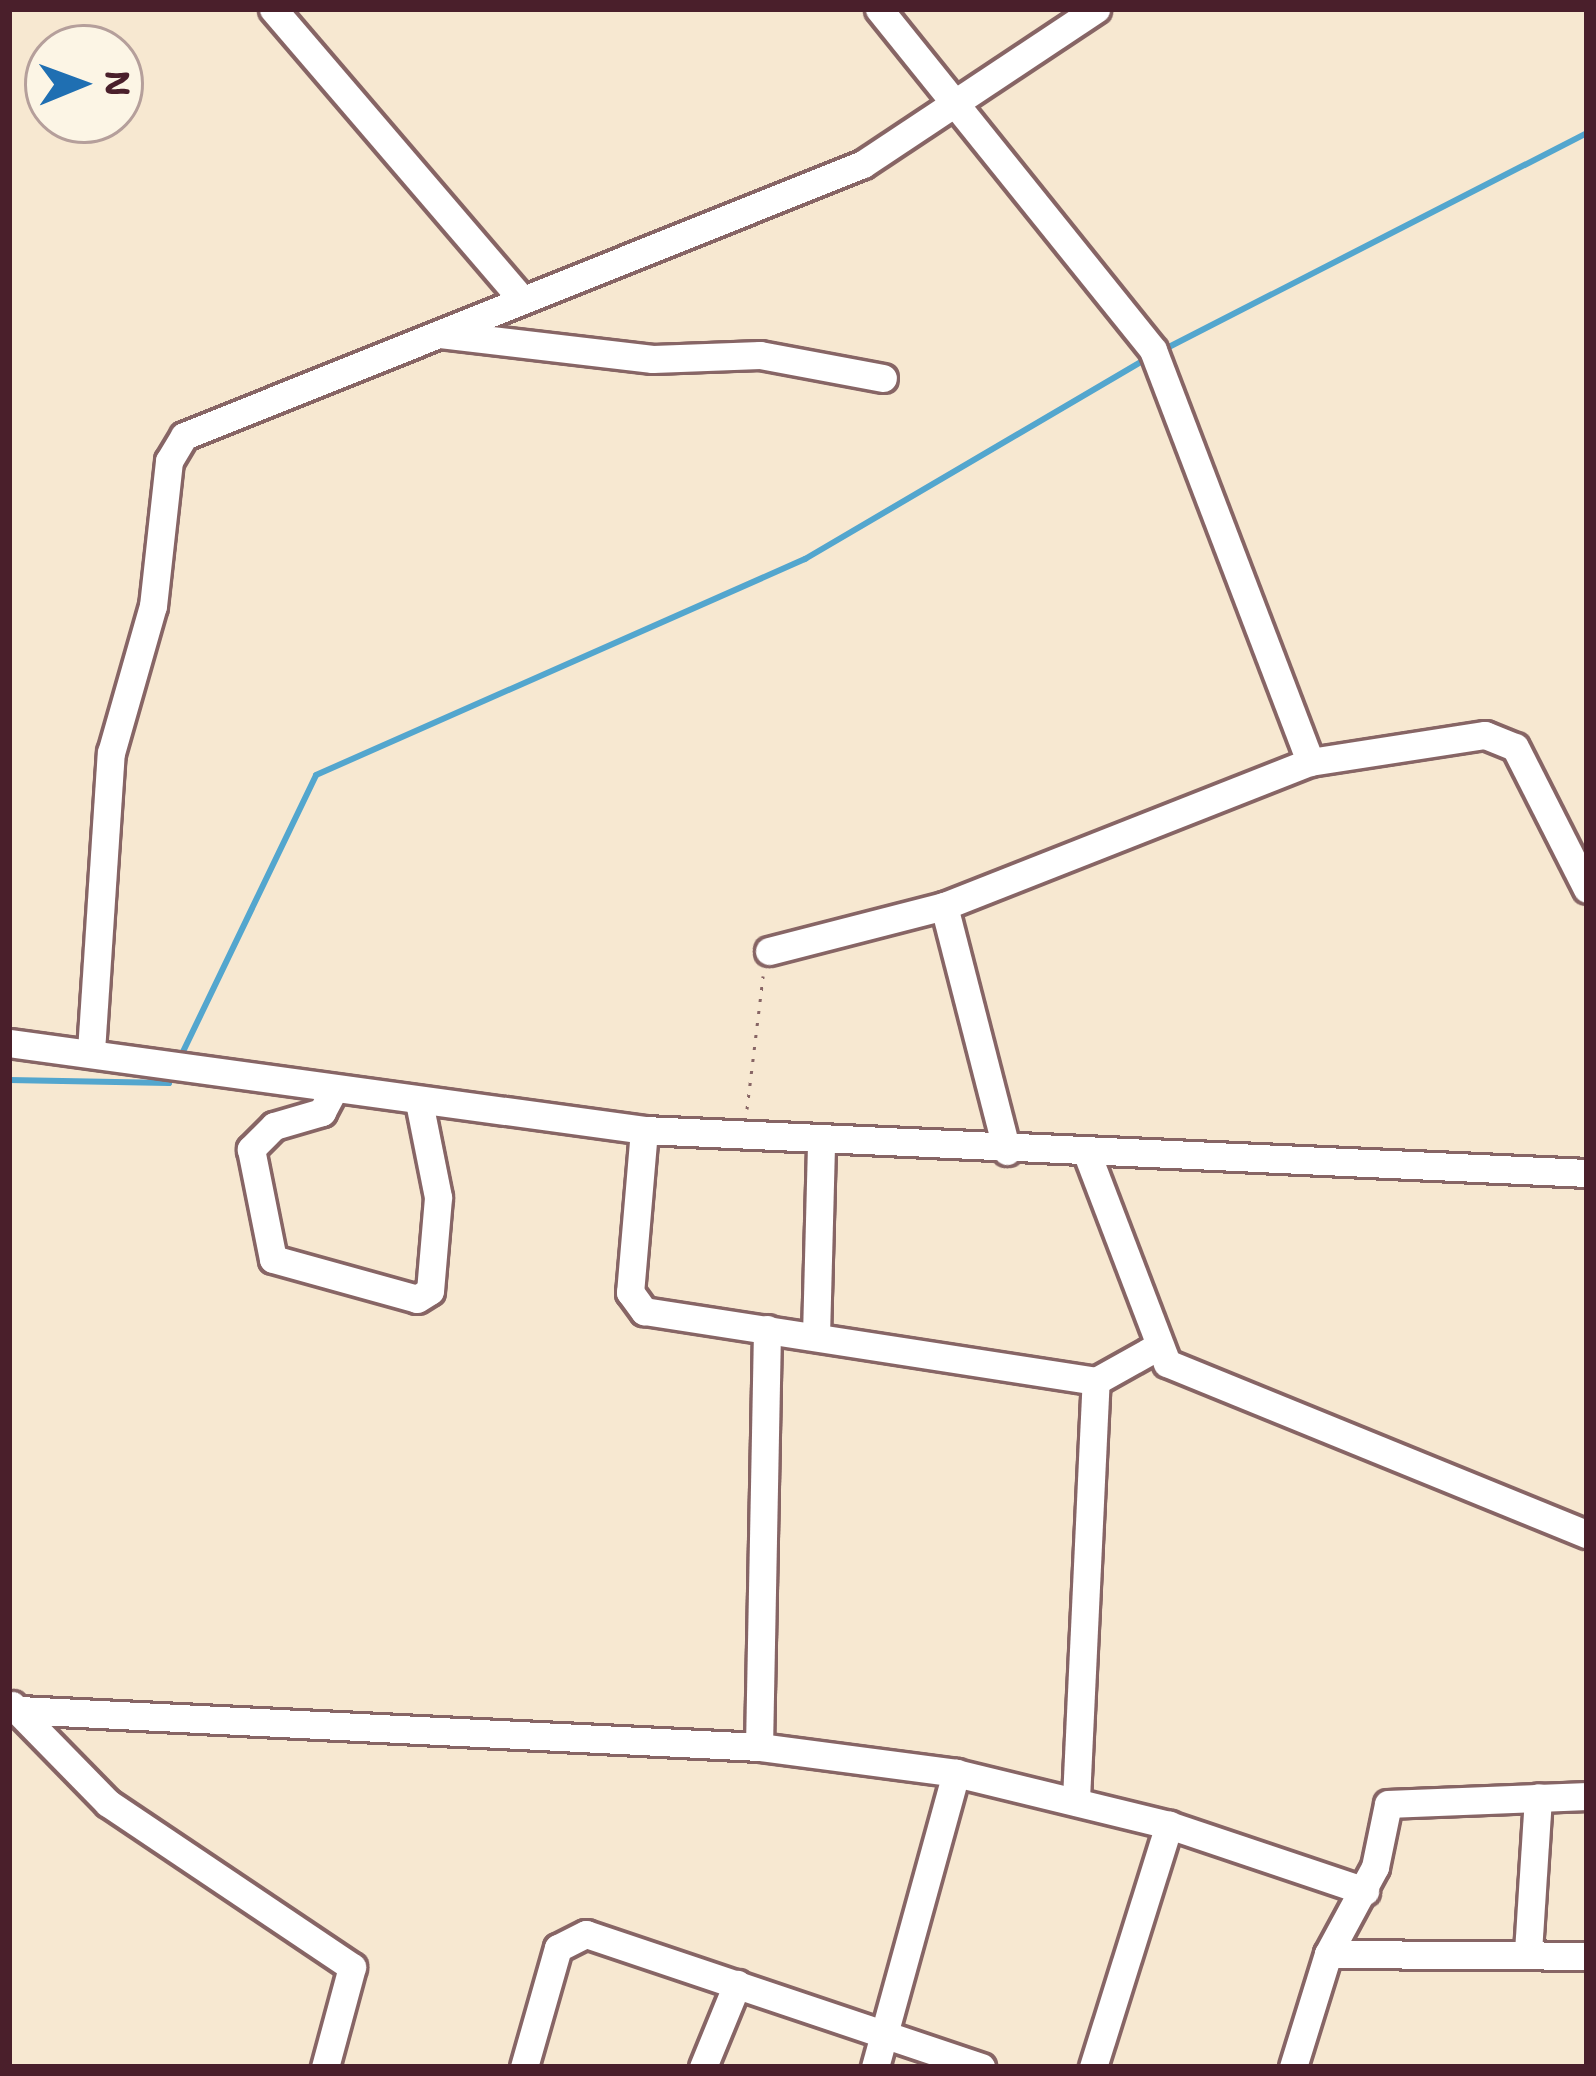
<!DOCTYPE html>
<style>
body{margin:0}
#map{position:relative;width:1596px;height:2076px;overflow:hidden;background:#f7e8d1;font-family:"Shantell Sans",sans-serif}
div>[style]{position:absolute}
.stream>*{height:6px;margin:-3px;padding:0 3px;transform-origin:3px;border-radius:3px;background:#53a6ce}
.path>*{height:3px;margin-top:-1.5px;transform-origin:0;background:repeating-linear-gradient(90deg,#876565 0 3px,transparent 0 12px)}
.roads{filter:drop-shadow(3px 0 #876565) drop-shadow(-3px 0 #876565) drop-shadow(0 3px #876565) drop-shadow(0 -3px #876565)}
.minor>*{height:27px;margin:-13.5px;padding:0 13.5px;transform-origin:13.5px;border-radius:13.5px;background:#fff}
span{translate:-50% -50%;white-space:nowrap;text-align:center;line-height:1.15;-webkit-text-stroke:9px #fcf5e5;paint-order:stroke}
.frame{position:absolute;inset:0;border:12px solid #4a1f2b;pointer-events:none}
.north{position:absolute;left:24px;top:24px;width:120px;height:120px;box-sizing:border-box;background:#fcf5e5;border:3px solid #b59f9b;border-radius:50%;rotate:89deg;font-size:33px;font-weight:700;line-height:48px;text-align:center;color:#4a1f2b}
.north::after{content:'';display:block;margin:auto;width:42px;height:54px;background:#1f6fb2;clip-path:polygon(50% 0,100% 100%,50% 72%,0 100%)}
</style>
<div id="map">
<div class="stream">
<i style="left:1163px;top:350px;width:476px;rotate:-27.1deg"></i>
<i style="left:179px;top:1060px;width:316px;rotate:-64.3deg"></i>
<i style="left:316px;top:775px;width:535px;rotate:-23.83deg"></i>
<i style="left:805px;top:559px;width:395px;rotate:-30.4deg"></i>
<i style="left:9px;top:1080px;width:160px;rotate:1.1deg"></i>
<i style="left:169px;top:1083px;width:12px;rotate:-70deg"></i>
</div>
<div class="path">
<i style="left:747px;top:1109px;width:134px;rotate:-83.1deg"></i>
</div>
<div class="roads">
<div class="minor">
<i style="left:273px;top:9px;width:378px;rotate:49.4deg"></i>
<i style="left:879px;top:9px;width:437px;rotate:51.2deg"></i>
<i style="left:1153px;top:350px;width:441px;rotate:69.1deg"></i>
<i style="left:440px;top:334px;width:214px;rotate:6.7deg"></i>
<i style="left:653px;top:359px;width:107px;rotate:-2.1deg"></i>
<i style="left:760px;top:355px;width:125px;rotate:10.6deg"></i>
<i style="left:944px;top:906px;width:253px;rotate:75.6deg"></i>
<i style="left:769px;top:951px;width:181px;rotate:-14.4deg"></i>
<i style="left:944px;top:906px;width:393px;rotate:-21.5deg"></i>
<i style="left:1310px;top:762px;width:177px;rotate:-8.8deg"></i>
<i style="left:1485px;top:735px;width:32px;rotate:22deg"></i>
<i style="left:1515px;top:747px;width:159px;rotate:63.1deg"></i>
<i style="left:9px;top:1043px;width:641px;rotate:7.8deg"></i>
<i style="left:644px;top:1130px;width:944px;rotate:2.61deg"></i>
<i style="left:91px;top:1051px;width:299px;rotate:-86.2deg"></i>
<i style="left:111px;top:753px;width:153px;rotate:-74.1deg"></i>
<i style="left:153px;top:606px;width:146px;rotate:-83.7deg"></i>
<i style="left:169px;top:461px;width:29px;rotate:-59deg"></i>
<i style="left:184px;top:436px;width:731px;rotate:-21.83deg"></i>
<i style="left:863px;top:164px;width:280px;rotate:-33.6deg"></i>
<i style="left:333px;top:1091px;width:24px;rotate:118deg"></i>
<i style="left:322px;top:1112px;width:50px;rotate:163.7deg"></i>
<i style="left:274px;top:1126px;width:33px;rotate:135deg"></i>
<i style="left:251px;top:1149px;width:112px;rotate:78.7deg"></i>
<i style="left:273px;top:1259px;width:149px;rotate:15.5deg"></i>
<i style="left:417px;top:1299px;width:15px;rotate:-32deg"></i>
<i style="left:430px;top:1291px;width:94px;rotate:-85.1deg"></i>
<i style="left:438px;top:1197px;width:97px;rotate:-101.3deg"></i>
<i style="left:644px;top:1130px;width:163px;rotate:94.9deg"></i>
<i style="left:630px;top:1292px;width:24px;rotate:54deg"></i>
<i style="left:644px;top:1311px;width:457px;rotate:8.8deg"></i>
<i style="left:1096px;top:1381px;width:68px;rotate:-29.2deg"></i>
<i style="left:1086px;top:1151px;width:227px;rotate:69.1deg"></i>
<i style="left:1167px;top:1363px;width:453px;rotate:22.2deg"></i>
<i style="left:816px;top:1336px;width:194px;rotate:-88.5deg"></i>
<i style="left:12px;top:1705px;width:137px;rotate:45.6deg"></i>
<i style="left:108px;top:1803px;width:294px;rotate:33.9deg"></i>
<i style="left:352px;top:1967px;width:104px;rotate:105.1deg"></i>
<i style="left:19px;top:1710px;width:741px;rotate:2.86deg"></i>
<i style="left:759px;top:1747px;width:199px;rotate:7.5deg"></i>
<i style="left:956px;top:1773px;width:219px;rotate:13.7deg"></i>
<i style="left:1169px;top:1825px;width:207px;rotate:18.6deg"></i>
<i style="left:759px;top:1747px;width:418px;rotate:-88.9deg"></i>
<i style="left:1076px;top:1799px;width:418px;rotate:-87.3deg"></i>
<i style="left:1528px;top:1952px;width:155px;rotate:-86.3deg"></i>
<i style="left:1328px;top:1954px;width:259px;rotate:0.4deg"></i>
<i style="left:524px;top:2067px;width:124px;rotate:-74.1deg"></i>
<i style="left:558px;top:1948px;width:31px;rotate:-27deg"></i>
<i style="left:586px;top:1934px;width:417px;rotate:18.6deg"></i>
<i style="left:703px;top:2067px;width:90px;rotate:-67.7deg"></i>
<i style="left:875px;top:2067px;width:305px;rotate:-74.6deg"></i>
<i style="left:1093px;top:2067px;width:254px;rotate:-72.6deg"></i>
<i style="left:1293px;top:2067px;width:118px;rotate:-72.8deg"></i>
<i style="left:1328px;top:1954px;width:99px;rotate:-61.6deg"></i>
<i style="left:1375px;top:1867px;width:64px;rotate:-78.3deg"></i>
<i style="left:1388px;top:1804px;width:199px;rotate:-2.3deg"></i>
</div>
</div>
<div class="frame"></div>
<div class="north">N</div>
</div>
